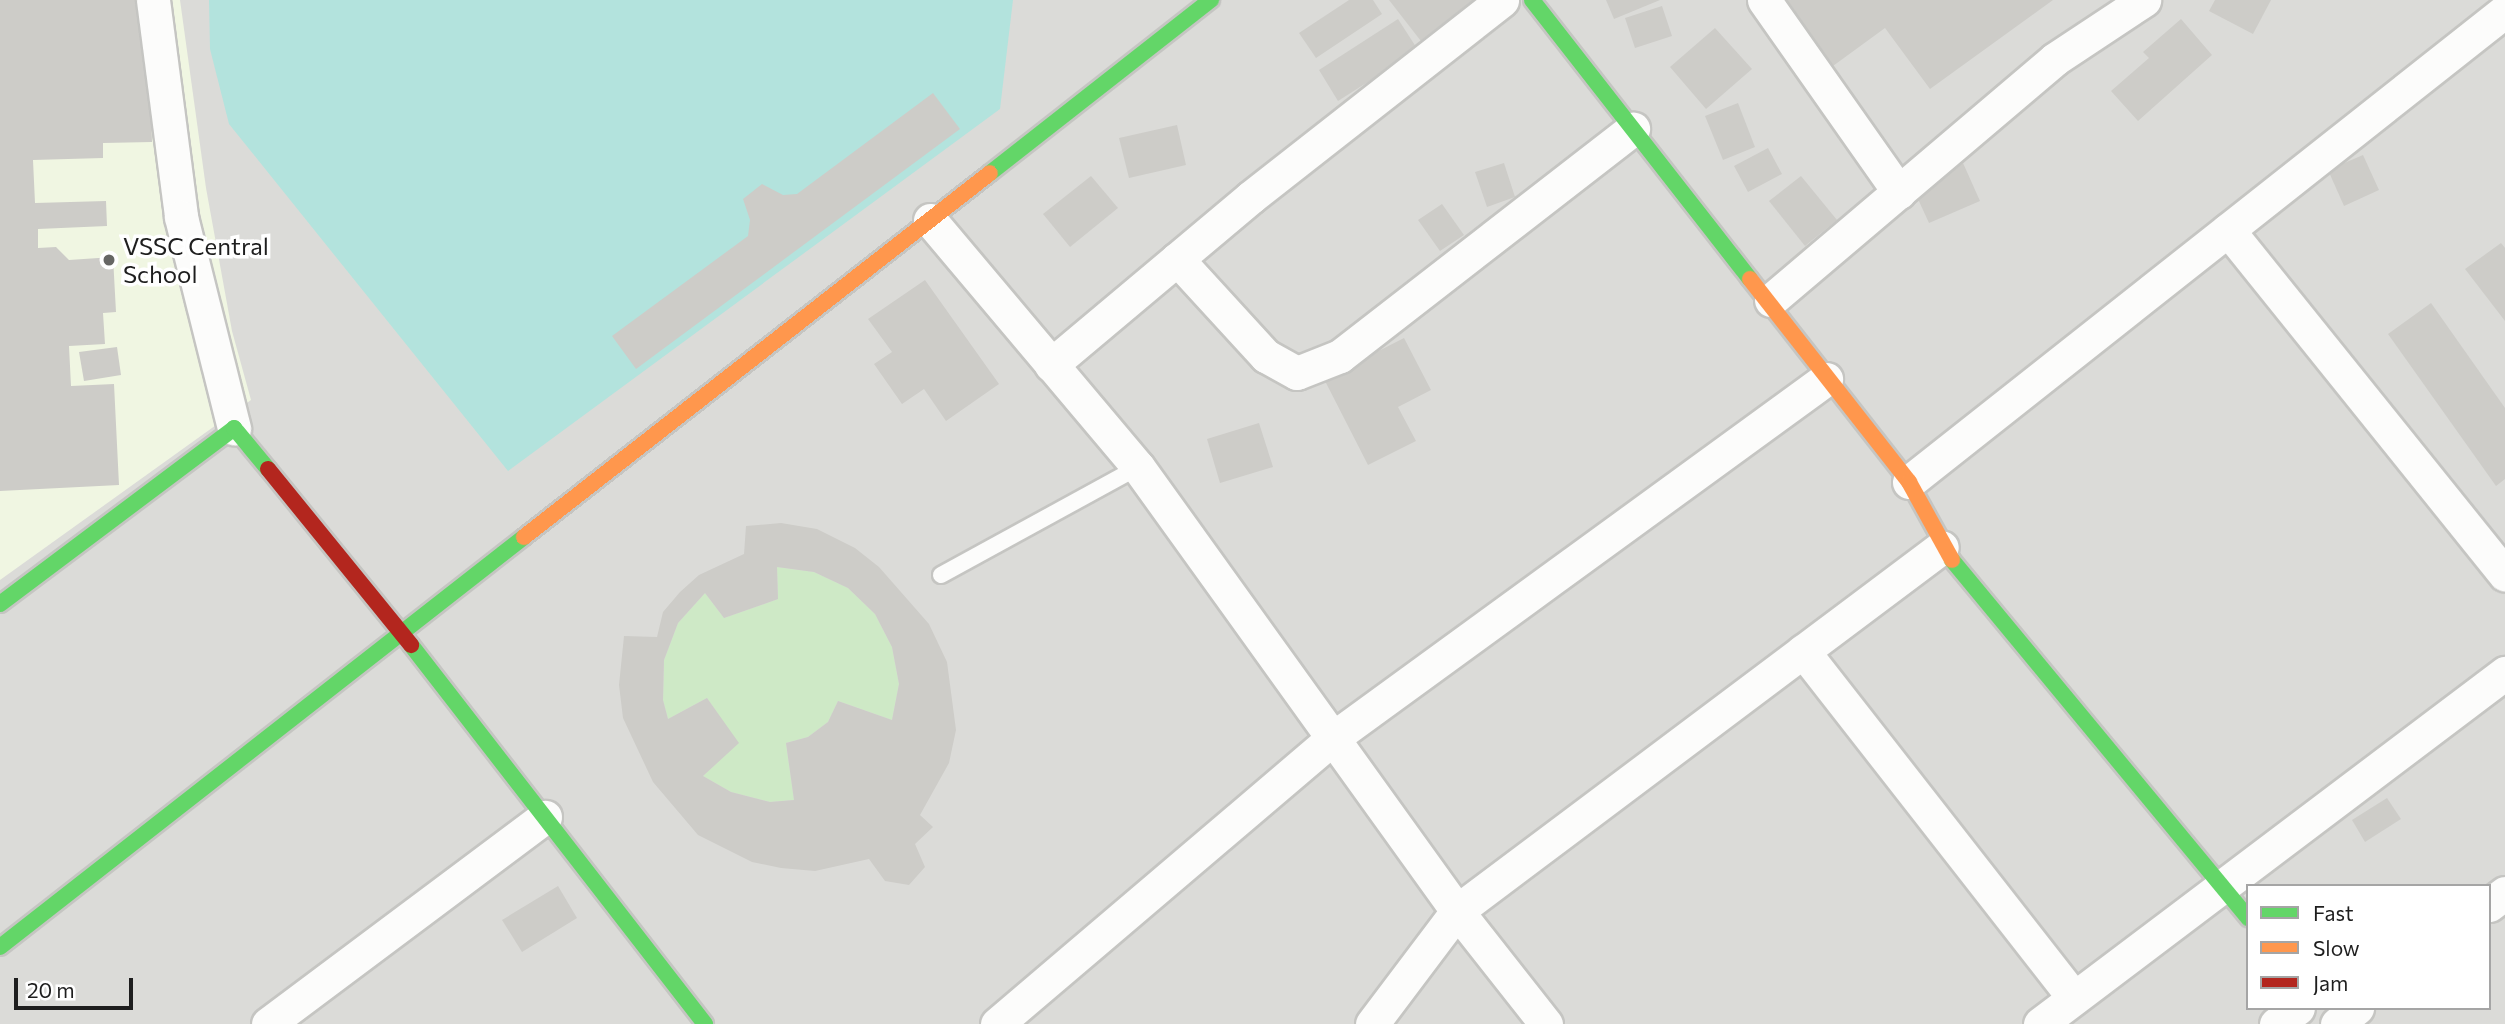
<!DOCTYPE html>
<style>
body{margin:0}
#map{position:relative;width:2505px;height:1024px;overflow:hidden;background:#ecece6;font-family:Commissioner,sans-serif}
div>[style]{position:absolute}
.residential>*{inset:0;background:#dbdbd8}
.education>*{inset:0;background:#f0f6e2}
.grass>*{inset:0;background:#cee9c6}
.pitch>*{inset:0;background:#b3e3dd}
.building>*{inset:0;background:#cdccc8}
.roads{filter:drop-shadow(2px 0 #c5c5c2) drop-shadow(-2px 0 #c5c5c2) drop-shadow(0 2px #c5c5c2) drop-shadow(0 -2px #c5c5c2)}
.lane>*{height:16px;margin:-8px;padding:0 8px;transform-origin:8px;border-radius:8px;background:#fcfcfb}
.street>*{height:33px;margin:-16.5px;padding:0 16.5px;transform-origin:16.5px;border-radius:16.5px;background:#fcfcfb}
.fast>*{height:16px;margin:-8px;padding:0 8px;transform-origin:8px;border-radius:8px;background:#63d668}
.slow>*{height:16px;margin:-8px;padding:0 8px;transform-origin:8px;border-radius:8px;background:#ff974d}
.jam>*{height:16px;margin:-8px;padding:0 8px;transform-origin:8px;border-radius:8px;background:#b3261e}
.dots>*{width:19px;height:19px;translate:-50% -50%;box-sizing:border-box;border:4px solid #fff;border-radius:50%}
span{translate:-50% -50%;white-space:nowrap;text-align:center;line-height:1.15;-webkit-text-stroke:7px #fff;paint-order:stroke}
.poi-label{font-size:24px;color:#1e1e1e}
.left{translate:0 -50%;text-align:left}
.legend{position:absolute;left:2246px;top:884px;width:245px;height:126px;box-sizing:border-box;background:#fff;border:2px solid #a5a5a5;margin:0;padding:9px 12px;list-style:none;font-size:21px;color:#1e1e1e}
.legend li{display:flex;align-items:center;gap:14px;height:35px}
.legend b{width:35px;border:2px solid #a5a5a5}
.scale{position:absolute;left:14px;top:978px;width:119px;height:32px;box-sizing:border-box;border:4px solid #1e1e1e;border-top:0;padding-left:9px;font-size:21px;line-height:24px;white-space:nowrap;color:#1e1e1e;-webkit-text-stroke:5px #fff;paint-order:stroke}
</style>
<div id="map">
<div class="residential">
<i style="clip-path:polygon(evenodd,0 0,2505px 0,2505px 1024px,0 1024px,0 0,2248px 886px,2489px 886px,2489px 1008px,2248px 1008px,2248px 886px)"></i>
</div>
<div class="education">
<i style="clip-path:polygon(0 0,180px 0,206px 188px,232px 331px,251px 400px,0 580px)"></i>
</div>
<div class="grass">
<i style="clip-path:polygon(777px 567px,814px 572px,848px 588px,875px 614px,892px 647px,899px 684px,892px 720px,838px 701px,828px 722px,808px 737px,786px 743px,794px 800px,770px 802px,731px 792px,703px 776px,738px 743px,707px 698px,668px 719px,663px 700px,664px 660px,678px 623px,705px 593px,724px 618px,778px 599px)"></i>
</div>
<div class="pitch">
<i style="clip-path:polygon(209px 0,1013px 0,1000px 109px,508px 471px,229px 124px,210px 49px)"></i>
</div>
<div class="building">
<i style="clip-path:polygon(0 0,148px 0,152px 142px,103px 143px,103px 158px,33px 160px,35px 203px,106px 201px,107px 226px,38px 229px,38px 248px,56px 247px,69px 260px,113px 257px,116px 312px,103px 313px,105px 344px,69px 346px,71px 386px,114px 384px,119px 485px,0 491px)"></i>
<i style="clip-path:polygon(1349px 0,1373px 0,1382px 14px,1316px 58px,1299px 33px)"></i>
<i style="clip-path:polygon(1389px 0,1483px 0,1424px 45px)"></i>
<i style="clip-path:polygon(1606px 0,1660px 0,1614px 19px)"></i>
<i style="clip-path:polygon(1767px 0,2053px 0,1930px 89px,1885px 28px,1822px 74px)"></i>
<i style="clip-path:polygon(2215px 0,2271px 0,2253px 34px,2209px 11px)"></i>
<i style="clip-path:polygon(1662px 6px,1672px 36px,1635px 48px,1625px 18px)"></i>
<i style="clip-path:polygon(1398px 19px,1418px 50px,1338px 101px,1319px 70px)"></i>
<i style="clip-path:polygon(2181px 19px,2212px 55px,2138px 121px,2111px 91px,2149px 58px,2143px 52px)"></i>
<i style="clip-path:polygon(1715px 28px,1752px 69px,1706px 109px,1670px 67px)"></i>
<i style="clip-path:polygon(933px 93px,960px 129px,636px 369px,612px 336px,748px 236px,750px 220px,743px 199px,762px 184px,783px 195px,797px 194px)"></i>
<i style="clip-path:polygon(1738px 103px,1755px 147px,1723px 160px,1705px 116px)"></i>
<i style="clip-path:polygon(1177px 125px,1186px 165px,1129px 178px,1119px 138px)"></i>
<i style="clip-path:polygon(1768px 148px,1782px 174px,1748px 192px,1734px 166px)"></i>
<i style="clip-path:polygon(2363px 155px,2379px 190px,2344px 206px,2328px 170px)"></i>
<i style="clip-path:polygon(1504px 163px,1515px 197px,1487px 207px,1475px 172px)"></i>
<i style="clip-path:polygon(1963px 163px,1980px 201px,1929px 223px,1912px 186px)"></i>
<i style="clip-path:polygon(1091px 176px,1118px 208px,1070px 247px,1043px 214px)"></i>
<i style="clip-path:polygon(1801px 176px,1837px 220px,1805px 246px,1769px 201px)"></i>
<i style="clip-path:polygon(1442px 204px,1464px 235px,1440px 251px,1418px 220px)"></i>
<i style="clip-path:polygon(2501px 243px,2505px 248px,2505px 321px,2465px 269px)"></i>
<i style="clip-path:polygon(925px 280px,999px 384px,946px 421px,924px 389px,902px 404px,874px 364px,892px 352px,868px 319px)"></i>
<i style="clip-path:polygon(2431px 303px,2505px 408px,2505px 479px,2496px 486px,2388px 334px)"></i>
<i style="clip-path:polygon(1404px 338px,1431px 390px,1398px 407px,1416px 441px,1368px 465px,1324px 379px)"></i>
<i style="clip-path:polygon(117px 347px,121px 375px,84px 381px,79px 352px)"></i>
<i style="clip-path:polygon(1259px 423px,1273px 467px,1220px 483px,1207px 439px)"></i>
<i style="clip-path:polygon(evenodd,781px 523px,817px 529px,855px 548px,879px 567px,929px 624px,947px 662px,956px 730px,949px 763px,920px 815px,933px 827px,915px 844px,925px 867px,909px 885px,885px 881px,869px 859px,815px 871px,781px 868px,752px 862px,698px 835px,653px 782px,623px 718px,619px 685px,624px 636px,657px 637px,663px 612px,680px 592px,699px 575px,744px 554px,746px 526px,781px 523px,777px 567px,814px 572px,848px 588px,875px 614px,892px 647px,899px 684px,892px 720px,838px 701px,828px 722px,808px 737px,786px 743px,794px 800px,770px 802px,731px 792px,703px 776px,739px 743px,707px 698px,668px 719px,663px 700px,664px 660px,678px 623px,705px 593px,724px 618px,778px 599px,777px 567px)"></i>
<i style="clip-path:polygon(2387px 798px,2401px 819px,2365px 842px,2352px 820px)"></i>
<i style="clip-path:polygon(558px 886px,577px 918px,522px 952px,502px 920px)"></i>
</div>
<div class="roads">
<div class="lane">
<i style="left:941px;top:575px;width:225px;rotate:-28.7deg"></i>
</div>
<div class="street">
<i style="left:153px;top:0;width:219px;rotate:82.6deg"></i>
<i style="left:181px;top:217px;width:218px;rotate:75.9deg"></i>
<i style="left:1764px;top:0;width:235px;rotate:54.9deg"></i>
<i style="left:930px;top:220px;width:323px;rotate:49.9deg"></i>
<i style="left:1138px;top:467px;width:547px;rotate:54.3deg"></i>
<i style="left:1457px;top:911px;width:144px;rotate:51.8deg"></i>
<i style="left:2228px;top:230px;width:442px;rotate:51.2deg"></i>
<i style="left:1177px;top:259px;width:132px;rotate:47.5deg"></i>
<i style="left:1266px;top:356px;width:35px;rotate:29deg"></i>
<i style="left:1297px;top:373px;width:46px;rotate:-21.6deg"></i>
<i style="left:1340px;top:356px;width:371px;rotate:-37.8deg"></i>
<i style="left:1771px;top:300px;width:372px;rotate:-40.3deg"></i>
<i style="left:2055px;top:59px;width:107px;rotate:-33.5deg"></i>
<i style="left:1051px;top:365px;width:261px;rotate:-40deg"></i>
<i style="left:1251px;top:197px;width:319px;rotate:-38.1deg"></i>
<i style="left:1909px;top:482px;width:760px;rotate:-38.32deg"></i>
<i style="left:1803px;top:651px;width:440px;rotate:52deg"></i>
<i style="left:2489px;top:905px;width:20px;rotate:-37deg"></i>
<i style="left:268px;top:1024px;width:346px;rotate:-36.8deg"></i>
<i style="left:997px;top:1024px;width:441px;rotate:-40.4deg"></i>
<i style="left:1333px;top:738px;width:610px;rotate:-36.06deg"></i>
<i style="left:1372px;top:1024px;width:141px;rotate:-53deg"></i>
<i style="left:1457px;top:911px;width:606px;rotate:-36.89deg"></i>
<i style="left:2040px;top:1024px;width:583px;rotate:-37.05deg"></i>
<i style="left:2276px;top:1024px;width:27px;rotate:-36deg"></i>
<i style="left:2337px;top:1024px;width:26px;rotate:-39deg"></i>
</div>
<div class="fast">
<i style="left:1532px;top:0;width:354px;rotate:52deg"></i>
<i style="left:990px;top:173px;width:281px;rotate:-38.1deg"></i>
<i style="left:1952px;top:560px;width:465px;rotate:50.4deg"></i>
<i style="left:0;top:604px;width:293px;rotate:-36.9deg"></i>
<i style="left:234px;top:428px;width:53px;rotate:50.3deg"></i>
<i style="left:411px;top:645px;width:480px;rotate:52.2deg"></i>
<i style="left:0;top:947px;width:665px;rotate:-38.04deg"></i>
</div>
<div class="slow">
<i style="left:1750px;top:279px;width:258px;rotate:51.9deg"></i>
<i style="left:1909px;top:482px;width:89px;rotate:61.1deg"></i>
<i style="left:524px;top:537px;width:591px;rotate:-37.99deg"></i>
</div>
<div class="jam">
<i style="left:268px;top:469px;width:227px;rotate:50.9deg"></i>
</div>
</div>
<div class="dots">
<i style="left:109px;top:260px;background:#666664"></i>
</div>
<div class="poi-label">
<span class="left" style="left:123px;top:260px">VSSC Central<br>School</span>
</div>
<ul class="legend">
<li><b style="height:9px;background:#63d668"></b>Fast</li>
<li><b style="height:9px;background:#ff974d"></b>Slow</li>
<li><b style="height:9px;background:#b3261e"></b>Jam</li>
</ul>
<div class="scale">20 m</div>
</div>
